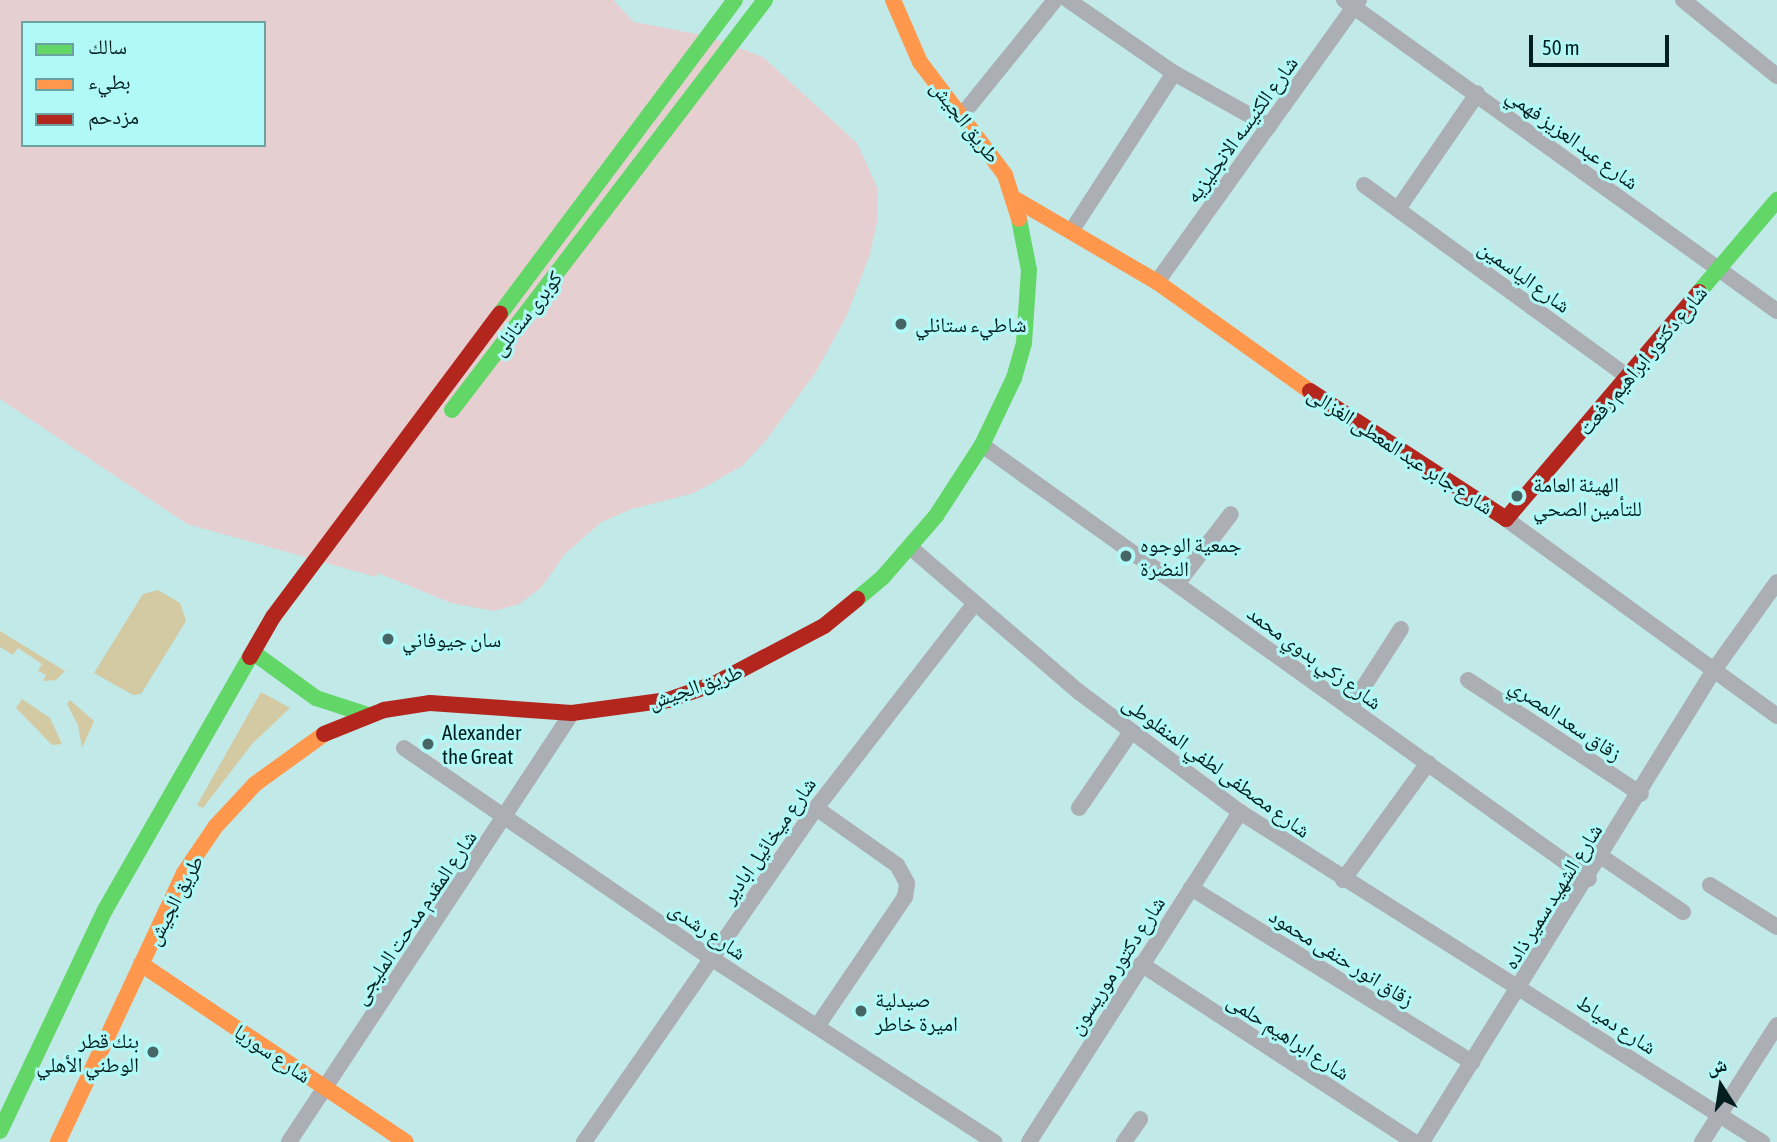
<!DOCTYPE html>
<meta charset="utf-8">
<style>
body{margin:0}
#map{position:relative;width:1777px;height:1142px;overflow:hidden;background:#c1e9e8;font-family:"Asap Condensed","Noto Naskh Arabic",sans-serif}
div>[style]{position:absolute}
.green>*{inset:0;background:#d3c9a2}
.water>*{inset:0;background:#e5cfd1}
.street>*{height:16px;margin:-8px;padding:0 8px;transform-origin:8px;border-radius:8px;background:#abaeb3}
.fast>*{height:16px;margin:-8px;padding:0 8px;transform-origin:8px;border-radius:8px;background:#63d668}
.slow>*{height:16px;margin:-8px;padding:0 8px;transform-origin:8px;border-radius:8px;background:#ff974d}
.jam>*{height:16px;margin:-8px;padding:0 8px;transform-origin:8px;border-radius:8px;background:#b3261e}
.dots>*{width:19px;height:19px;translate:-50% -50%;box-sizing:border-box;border:4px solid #b1f9f7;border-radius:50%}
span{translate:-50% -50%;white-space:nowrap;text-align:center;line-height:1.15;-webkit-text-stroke:6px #b1f9f7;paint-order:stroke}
.street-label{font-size:21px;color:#021f1f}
.poi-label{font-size:21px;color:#021f1f}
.left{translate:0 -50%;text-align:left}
.right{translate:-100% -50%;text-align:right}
.legend{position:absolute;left:21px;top:21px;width:245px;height:126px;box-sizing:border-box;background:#b1f9f7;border:2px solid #6ba2a1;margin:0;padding:9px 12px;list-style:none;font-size:21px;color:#021f1f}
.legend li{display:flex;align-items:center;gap:14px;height:35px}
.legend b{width:35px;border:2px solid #6ba2a1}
.north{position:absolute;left:1686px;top:1051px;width:70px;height:70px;-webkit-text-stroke:5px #b1f9f7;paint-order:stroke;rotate:348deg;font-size:19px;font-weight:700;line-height:28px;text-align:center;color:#021f1f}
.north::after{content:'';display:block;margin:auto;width:24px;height:32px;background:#021f1f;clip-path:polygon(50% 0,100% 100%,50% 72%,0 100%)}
.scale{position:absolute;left:1529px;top:35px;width:140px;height:32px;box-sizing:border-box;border:4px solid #021f1f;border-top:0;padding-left:9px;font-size:21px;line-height:24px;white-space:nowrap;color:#021f1f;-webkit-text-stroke:5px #b1f9f7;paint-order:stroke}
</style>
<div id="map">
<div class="green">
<i style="clip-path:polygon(158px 590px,180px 603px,186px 621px,141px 694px,133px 695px,94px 673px,143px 594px)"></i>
<i style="clip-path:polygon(0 631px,65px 671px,56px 680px,43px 681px,46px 675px,38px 671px,42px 664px,18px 648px,13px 655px,0 647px)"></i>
<i style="clip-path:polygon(261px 692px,290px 708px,252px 744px,203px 808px,197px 805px)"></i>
<i style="clip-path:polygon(22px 699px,50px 718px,62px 744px,52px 745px,16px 708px)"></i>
<i style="clip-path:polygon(70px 700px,94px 721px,82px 748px,78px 725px,67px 704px)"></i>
</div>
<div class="water">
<i style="clip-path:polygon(evenodd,0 0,613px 0,634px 22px,707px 36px,763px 57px,857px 143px,878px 189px,877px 223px,870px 254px,847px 315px,816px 372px,767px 439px,742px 466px,694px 493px,629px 510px,600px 523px,565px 554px,541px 588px,519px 604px,494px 611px,451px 603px,378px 573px,376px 577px,187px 524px,0 399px,0 0,23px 23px,264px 23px,264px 145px,23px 145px,23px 23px)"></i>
</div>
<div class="street">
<i style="left:1068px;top:0;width:129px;rotate:34.6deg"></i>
<i style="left:1174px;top:73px;width:109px;rotate:29.2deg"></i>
<i style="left:1344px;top:0;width:533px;rotate:35.69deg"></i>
<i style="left:1683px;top:0;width:121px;rotate:39deg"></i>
<i style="left:962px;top:115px;width:148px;rotate:-51deg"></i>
<i style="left:1364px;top:185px;width:326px;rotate:36deg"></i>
<i style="left:1398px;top:209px;width:140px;rotate:-55.5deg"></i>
<i style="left:1072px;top:230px;width:187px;rotate:-57deg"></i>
<i style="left:1157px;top:282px;width:347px;rotate:-54.4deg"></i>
<i style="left:982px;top:445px;width:746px;rotate:35.56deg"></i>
<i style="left:1506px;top:519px;width:335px;rotate:36deg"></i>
<i style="left:911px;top:548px;width:221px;rotate:40.6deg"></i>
<i style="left:1079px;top:692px;width:201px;rotate:36.7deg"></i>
<i style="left:1240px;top:812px;width:618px;rotate:32.3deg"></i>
<i style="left:1177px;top:584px;width:88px;rotate:-52.4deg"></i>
<i style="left:1468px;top:680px;width:207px;rotate:33.4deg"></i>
<i style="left:1350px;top:708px;width:94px;rotate:-57.2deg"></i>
<i style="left:404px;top:748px;width:372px;rotate:34.4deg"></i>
<i style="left:711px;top:958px;width:338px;rotate:33deg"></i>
<i style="left:816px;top:808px;width:99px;rotate:35.1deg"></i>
<i style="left:897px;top:865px;width:21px;rotate:61deg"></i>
<i style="left:907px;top:883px;width:14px;rotate:98deg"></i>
<i style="left:905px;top:897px;width:155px;rotate:124.2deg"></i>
<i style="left:1079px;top:808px;width:92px;rotate:-55.6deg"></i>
<i style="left:1602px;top:857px;width:98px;rotate:34.2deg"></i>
<i style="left:1343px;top:880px;width:145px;rotate:-54deg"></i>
<i style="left:1710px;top:885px;width:79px;rotate:32.1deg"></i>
<i style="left:1191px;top:888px;width:331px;rotate:31.8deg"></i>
<i style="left:1141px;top:964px;width:326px;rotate:33.1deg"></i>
<i style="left:289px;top:1142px;width:514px;rotate:-56.59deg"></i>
<i style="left:584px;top:1142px;width:407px;rotate:-55.2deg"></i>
<i style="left:816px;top:808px;width:258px;rotate:-52.2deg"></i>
<i style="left:1029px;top:1142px;width:392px;rotate:-57.4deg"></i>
<i style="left:1124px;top:1142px;width:28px;rotate:-55deg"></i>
<i style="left:1422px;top:1142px;width:555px;rotate:-58.26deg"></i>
<i style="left:1714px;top:670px;width:108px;rotate:-54.4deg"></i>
<i style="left:1702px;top:1142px;width:139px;rotate:-57.3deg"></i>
</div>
<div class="fast">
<i style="left:1699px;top:292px;width:121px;rotate:-49.7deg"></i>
<i style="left:500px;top:314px;width:392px;rotate:-53.2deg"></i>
<i style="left:452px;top:410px;width:516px;rotate:-52.64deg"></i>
<i style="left:857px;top:599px;width:34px;rotate:-40deg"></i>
<i style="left:883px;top:577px;width:81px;rotate:-49deg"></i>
<i style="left:936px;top:516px;width:85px;rotate:-57.1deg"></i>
<i style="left:982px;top:445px;width:74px;rotate:-64.5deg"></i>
<i style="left:1014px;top:378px;width:36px;rotate:-74deg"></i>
<i style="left:1024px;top:343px;width:73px;rotate:-86.1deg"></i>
<i style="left:1029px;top:270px;width:52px;rotate:-101.1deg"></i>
<i style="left:254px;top:653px;width:77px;rotate:36deg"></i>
<i style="left:316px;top:698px;width:55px;rotate:18.1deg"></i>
<i style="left:0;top:1131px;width:245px;rotate:-64.6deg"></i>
<i style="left:105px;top:910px;width:292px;rotate:-60.2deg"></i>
</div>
<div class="slow">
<i style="left:893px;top:0;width:68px;rotate:66.5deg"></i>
<i style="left:920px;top:62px;width:141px;rotate:53deg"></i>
<i style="left:1005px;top:175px;width:46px;rotate:72.3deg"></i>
<i style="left:1015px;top:199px;width:164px;rotate:30.3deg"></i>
<i style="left:1157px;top:282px;width:188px;rotate:35.5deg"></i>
<i style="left:141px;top:964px;width:319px;rotate:33.9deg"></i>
<i style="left:58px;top:1142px;width:297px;rotate:-64.9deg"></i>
<i style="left:184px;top:873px;width:57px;rotate:-55.8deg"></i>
<i style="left:216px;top:826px;width:57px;rotate:-47.1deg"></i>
<i style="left:255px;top:784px;width:85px;rotate:-35.9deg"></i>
</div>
<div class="jam">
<i style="left:1310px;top:391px;width:234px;rotate:33.1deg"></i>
<i style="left:1506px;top:519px;width:298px;rotate:-49.6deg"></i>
<i style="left:250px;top:657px;width:46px;rotate:-60.1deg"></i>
<i style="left:273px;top:617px;width:379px;rotate:-53.2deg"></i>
<i style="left:324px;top:734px;width:65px;rotate:-21.8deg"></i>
<i style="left:384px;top:710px;width:47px;rotate:-8.7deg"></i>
<i style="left:430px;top:703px;width:142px;rotate:4deg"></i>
<i style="left:572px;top:713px;width:97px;rotate:-7.7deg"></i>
<i style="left:668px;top:700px;width:49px;rotate:-19.2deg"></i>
<i style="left:714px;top:684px;width:124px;rotate:-27.8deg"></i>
<i style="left:824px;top:626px;width:43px;rotate:-39.3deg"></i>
</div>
<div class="dots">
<i style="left:901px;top:324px;background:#456665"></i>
<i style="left:1517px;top:496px;background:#456665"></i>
<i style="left:1126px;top:556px;background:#456665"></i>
<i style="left:388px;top:639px;background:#456665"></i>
<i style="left:428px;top:744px;background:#456665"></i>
<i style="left:861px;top:1011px;background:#456665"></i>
<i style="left:153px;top:1052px;background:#456665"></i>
</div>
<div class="street-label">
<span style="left:966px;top:121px;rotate:52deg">طريق الجيش</span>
<span style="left:1241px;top:129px;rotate:-54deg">شارع الكنيسه الانجليزيه</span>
<span style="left:1573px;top:138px;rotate:36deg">شارع عبد العزيز فهمي</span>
<span style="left:1525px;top:276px;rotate:36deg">شارع الياسمين</span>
<span style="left:526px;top:313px;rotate:-52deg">كوبرى ستانلى</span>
<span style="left:1642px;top:360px;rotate:-50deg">شارع دكتور ابراهيم رفعت</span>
<span style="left:1401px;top:450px;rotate:33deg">شارع جابر عبد المعطى الغزالى</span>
<span style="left:1315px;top:657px;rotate:36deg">شارع زكي بدوي محمد</span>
<span style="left:695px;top:686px;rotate:-19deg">طريق الجيش</span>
<span style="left:1566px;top:719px;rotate:34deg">زقاق سعد المصري</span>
<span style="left:1217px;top:766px;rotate:36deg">شارع مصطفى لطفي المنفلوطى</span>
<span style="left:768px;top:840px;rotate:-55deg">شارع ميخائيل ابادير</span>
<span style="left:1552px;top:896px;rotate:-58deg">شارع الشهيد سمير ذاده</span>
<span style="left:174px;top:900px;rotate:-62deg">طريق الجيش</span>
<span style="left:414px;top:917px;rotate:-56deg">شارع المقدم مدحت المليجى</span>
<span style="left:708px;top:930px;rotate:34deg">شارع رشدى</span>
<span style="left:1342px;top:957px;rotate:32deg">زقاق انور حنفى محمود</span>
<span style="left:1116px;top:965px;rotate:-57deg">شارع دكتور موريسون</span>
<span style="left:1617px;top:1024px;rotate:33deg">شارع دمياط</span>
<span style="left:1289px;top:1036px;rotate:33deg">شارع ابراهيم حلمى</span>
<span style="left:273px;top:1053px;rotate:34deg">شارع سوريا</span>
</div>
<div class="poi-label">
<span class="left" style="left:915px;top:324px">شاطيء ستانلي</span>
<span class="left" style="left:1533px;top:496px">الهيئة العامة<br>للتأمين الصحي</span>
<span class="left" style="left:1140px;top:556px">جمعية الوجوه<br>النضرة</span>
<span class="left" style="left:402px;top:639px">سان جيوفاني</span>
<span class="left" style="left:442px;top:744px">Alexander<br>the Great</span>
<span class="left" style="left:875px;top:1011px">صيدلية<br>اميرة خاطر</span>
<span class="right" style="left:139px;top:1052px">بنك قطر<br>الوطني الأهلي</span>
</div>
<ul class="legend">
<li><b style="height:9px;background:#63d668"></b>سالك</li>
<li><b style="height:9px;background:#ff974d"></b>بطيء</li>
<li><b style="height:9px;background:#b3261e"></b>مزدحم</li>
</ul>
<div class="north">ش</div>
<div class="scale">50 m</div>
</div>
